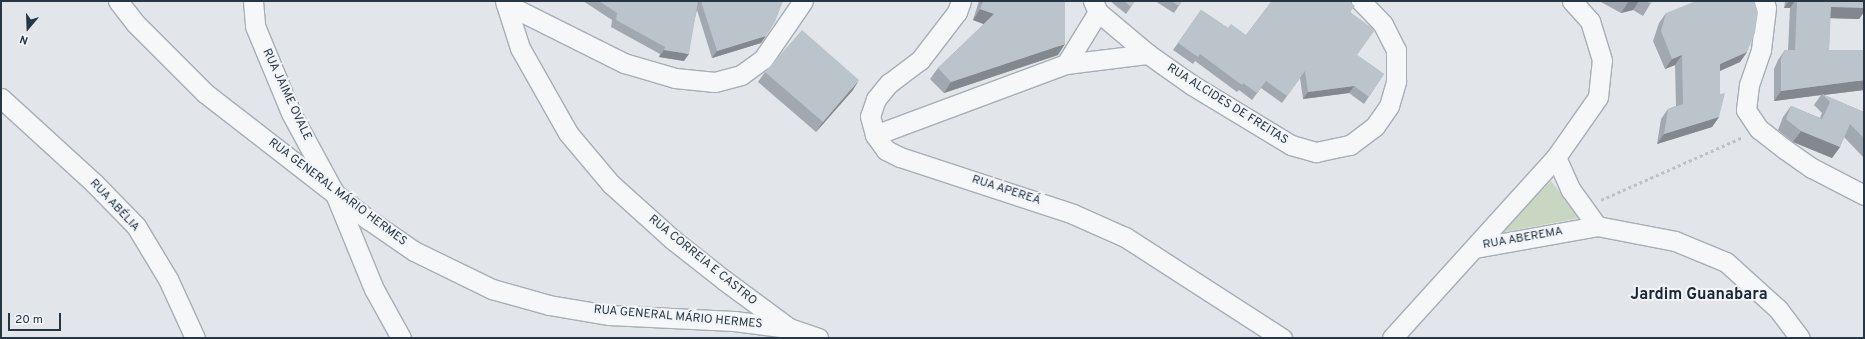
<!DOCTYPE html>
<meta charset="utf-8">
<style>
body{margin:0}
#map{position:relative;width:1865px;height:339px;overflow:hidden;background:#e2e6eb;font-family:Overpass,sans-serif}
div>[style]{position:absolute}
.green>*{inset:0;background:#c9d6c2}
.path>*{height:2.5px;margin-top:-1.25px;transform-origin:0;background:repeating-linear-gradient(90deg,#bcc1c6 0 3px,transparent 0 6px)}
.roads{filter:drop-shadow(1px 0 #a6aeb6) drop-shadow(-1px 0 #a6aeb6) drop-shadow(0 1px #a6aeb6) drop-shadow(0 -1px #a6aeb6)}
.street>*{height:19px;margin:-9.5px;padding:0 9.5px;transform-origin:9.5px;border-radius:9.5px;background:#f5f7f9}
.wall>*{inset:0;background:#a1a8af}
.shaded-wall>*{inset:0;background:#83888e}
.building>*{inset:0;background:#bbc3cb}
span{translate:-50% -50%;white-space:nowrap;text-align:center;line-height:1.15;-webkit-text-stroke:4px #f2f5f8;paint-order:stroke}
.street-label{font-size:12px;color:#283644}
.district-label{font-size:16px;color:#1b2735;font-weight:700}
.frame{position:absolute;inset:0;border:2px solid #283644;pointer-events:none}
.north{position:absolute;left:8px;top:8px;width:40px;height:40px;-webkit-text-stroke:3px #f2f5f8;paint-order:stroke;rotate:199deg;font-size:11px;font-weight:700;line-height:16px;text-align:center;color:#283644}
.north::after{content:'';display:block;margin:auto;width:14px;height:18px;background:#283644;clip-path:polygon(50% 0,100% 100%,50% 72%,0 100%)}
.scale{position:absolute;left:8px;top:313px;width:53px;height:18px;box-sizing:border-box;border:2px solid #283644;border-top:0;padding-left:5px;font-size:12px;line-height:14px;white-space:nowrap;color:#283644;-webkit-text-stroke:3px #f2f5f8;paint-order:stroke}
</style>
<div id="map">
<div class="green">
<i style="clip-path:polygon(1551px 181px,1580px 218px,1499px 233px)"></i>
</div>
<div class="path">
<i style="left:1601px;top:200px;width:155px;rotate:-23.9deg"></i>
</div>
<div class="roads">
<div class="street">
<i style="left:118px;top:1px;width:29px;rotate:52deg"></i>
<i style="left:136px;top:24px;width:98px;rotate:45deg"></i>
<i style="left:205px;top:93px;width:207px;rotate:37.8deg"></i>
<i style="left:369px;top:220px;width:55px;rotate:34.6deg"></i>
<i style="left:414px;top:251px;width:87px;rotate:26deg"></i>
<i style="left:492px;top:289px;width:59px;rotate:15.7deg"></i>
<i style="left:549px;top:305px;width:61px;rotate:9.5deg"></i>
<i style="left:609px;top:315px;width:125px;rotate:2.7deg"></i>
<i style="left:734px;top:321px;width:55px;rotate:7.3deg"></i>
<i style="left:253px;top:1px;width:25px;rotate:85deg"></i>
<i style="left:255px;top:26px;width:94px;rotate:67.5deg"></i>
<i style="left:291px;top:113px;width:92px;rotate:61.5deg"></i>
<i style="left:335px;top:194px;width:103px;rotate:67.7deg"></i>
<i style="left:374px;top:289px;width:56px;rotate:61.1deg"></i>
<i style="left:505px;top:1px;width:49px;rotate:72.3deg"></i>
<i style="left:520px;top:48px;width:98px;rotate:60.5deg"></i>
<i style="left:568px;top:133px;width:67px;rotate:49.9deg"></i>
<i style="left:611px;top:184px;width:82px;rotate:42deg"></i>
<i style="left:672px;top:239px;width:66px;rotate:38.3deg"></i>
<i style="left:724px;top:280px;width:81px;rotate:36.4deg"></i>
<i style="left:789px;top:328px;width:31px;rotate:19deg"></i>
<i style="left:961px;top:1px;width:12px;rotate:110deg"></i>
<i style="left:957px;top:12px;width:61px;rotate:127.6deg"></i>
<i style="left:920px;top:60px;width:39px;rotate:143deg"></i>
<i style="left:889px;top:83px;width:21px;rotate:129deg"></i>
<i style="left:876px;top:99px;width:18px;rotate:109deg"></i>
<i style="left:870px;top:116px;width:20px;rotate:75deg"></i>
<i style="left:875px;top:135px;width:19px;rotate:54deg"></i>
<i style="left:886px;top:150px;width:16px;rotate:27deg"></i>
<i style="left:900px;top:157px;width:182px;rotate:18.2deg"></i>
<i style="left:1073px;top:214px;width:57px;rotate:23.9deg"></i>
<i style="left:1125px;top:237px;width:187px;rotate:32.8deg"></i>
<i style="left:1093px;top:1px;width:12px;rotate:66deg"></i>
<i style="left:1098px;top:12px;width:65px;rotate:40deg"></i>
<i style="left:1148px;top:54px;width:54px;rotate:35.2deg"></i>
<i style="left:1192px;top:85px;width:116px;rotate:31.2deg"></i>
<i style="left:1291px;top:145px;width:26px;rotate:16deg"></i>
<i style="left:1316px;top:152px;width:35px;rotate:-12deg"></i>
<i style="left:1350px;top:145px;width:31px;rotate:-37deg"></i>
<i style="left:1375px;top:126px;width:24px;rotate:-55deg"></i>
<i style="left:1389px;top:106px;width:26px;rotate:-74deg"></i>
<i style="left:1396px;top:81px;width:31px;rotate:-90deg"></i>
<i style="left:1396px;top:50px;width:29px;rotate:-117deg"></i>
<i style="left:1383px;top:24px;width:32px;rotate:-134deg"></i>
<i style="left:1764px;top:1px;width:7px;rotate:74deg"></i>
<i style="left:1766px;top:8px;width:42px;rotate:96.8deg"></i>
<i style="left:1761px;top:50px;width:37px;rotate:109deg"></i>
<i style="left:1749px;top:85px;width:25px;rotate:97deg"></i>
<i style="left:1746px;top:110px;width:23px;rotate:56deg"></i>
<i style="left:1759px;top:129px;width:34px;rotate:38deg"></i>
<i style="left:1786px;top:150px;width:32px;rotate:35deg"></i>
<i style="left:1812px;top:168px;width:59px;rotate:27.4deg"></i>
<i style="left:506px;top:4px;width:132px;rotate:26.6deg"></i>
<i style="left:624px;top:63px;width:53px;rotate:16.4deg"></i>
<i style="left:675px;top:78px;width:40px;rotate:5.7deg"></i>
<i style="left:715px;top:82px;width:27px;rotate:-15deg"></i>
<i style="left:741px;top:75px;width:27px;rotate:-36deg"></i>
<i style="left:763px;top:59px;width:70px;rotate:-55.4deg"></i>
<i style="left:1066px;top:64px;width:61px;rotate:-58.4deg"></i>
<i style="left:1px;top:98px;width:126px;rotate:42.4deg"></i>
<i style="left:94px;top:183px;width:60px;rotate:45.7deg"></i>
<i style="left:136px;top:226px;width:62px;rotate:58.9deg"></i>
<i style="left:168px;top:279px;width:65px;rotate:65.4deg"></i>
<i style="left:875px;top:135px;width:204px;rotate:-20.4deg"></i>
<i style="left:1066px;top:64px;width:83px;rotate:-7deg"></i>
<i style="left:1556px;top:157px;width:36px;rotate:66deg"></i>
<i style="left:1571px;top:190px;width:44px;rotate:54.2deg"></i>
<i style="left:1475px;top:248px;width:124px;rotate:-10.2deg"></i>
<i style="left:1597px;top:226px;width:79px;rotate:10.9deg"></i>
<i style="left:1675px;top:241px;width:55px;rotate:22.4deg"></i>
<i style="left:1726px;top:262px;width:70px;rotate:42.1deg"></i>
<i style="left:1778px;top:309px;width:36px;rotate:53deg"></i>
<i style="left:1392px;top:338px;width:244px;rotate:-47.8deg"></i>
<i style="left:1556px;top:157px;width:73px;rotate:-55deg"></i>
<i style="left:1598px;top:97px;width:37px;rotate:-84deg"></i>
<i style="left:1602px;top:60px;width:41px;rotate:-107.1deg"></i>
<i style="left:1590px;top:21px;width:27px;rotate:-132deg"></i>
</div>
</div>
<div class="wall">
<i style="clip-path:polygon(583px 1px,783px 1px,761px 43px,712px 58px,697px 10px,684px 61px,659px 57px,660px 54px,611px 27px,612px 20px)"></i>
<i style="clip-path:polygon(979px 1px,1065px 1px,1058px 55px,944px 93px,930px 79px,938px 68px,984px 24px,973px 20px)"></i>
<i style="clip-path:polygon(1110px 1px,1135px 1px,1126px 14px)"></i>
<i style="clip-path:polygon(1155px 1px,1182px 1px,1174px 13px)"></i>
<i style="clip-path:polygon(1269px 1px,1349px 1px,1357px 55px,1384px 74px,1364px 104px,1349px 93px,1303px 99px,1300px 78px,1282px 103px,1261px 88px,1252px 100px,1239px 90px,1237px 92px,1195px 61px,1193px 64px,1173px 50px,1201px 10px,1228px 28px,1246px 35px,1271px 2px)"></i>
<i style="clip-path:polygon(1599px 1px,1652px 1px,1643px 16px,1633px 10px,1621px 13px)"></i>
<i style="clip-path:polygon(1785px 1px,1864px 1px,1864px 12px,1859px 19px,1830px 18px,1829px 50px,1864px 90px,1824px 95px,1864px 112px,1864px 158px,1844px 137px,1840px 147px,1832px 158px,1793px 142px,1778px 130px,1783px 117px,1791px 106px,1820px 118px,1822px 113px,1814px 105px,1821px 95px,1774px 101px,1774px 69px,1778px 60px,1785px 50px,1788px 50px,1790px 8px,1784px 8px)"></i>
<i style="clip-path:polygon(1666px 13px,1747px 52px,1740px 62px,1720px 71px,1719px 117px,1712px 127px,1657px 144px,1661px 119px,1668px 109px,1676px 106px,1675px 65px,1665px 69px,1653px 41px,1659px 23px)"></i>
<i style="clip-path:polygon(765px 72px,853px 90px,816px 132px,758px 82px)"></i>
</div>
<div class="shaded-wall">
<i style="clip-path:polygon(1629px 1px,1639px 1px,1633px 10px,1621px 13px)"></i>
<i style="clip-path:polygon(1789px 1px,1795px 1px,1790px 8px,1784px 8px)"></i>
<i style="clip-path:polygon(1864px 5px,1864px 12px,1859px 19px,1823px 18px,1831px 7px)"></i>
<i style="clip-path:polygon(980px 9px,994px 14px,986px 25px,973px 20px)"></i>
<i style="clip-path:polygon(766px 36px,761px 43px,712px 58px,717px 51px)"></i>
<i style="clip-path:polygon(1065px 44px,1058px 55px,944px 93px,951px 82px)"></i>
<i style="clip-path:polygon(664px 50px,689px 54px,684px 61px,659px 57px)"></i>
<i style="clip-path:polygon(1747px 52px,1740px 62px,1713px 74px,1720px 64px)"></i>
<i style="clip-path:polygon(1682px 55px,1675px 65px,1665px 69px,1672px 59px)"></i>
<i style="clip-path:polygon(859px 80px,853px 90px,816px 132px,823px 122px)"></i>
<i style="clip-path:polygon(1864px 80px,1864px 90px,1823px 95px,1822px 94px,1821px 95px,1774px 101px,1781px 91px)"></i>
<i style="clip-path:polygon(1354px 86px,1349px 93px,1303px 99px,1308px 92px)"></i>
<i style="clip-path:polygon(1719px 117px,1712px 127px,1657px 144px,1664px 134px)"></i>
<i style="clip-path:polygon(1801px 131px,1840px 147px,1832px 158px,1793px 142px)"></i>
</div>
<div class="building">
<i style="clip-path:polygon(599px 1px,698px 1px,689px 54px,664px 50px,665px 47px,616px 20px,617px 13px)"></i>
<i style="clip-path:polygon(701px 1px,783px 1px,775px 22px,766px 36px,717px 51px)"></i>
<i style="clip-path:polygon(983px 1px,1065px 1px,1065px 44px,951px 82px,938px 68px,994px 14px,980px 9px)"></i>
<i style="clip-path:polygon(1124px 1px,1135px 1px,1131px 7px)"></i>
<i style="clip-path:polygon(1171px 1px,1182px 1px,1179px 6px)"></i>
<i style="clip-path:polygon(1272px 1px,1349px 1px,1355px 6px,1350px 12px,1375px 30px,1357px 55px,1384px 74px,1369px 97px,1354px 86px,1308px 92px,1305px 71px,1287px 96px,1266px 81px,1257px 93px,1243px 83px,1242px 85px,1200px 54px,1198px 57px,1178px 43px,1201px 10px,1228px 28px,1231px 24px,1246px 35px)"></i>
<i style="clip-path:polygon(1645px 1px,1652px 1px,1651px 4px)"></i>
<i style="clip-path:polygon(1696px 1px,1754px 1px,1758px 12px,1755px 33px,1747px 52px,1720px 64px,1720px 94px,1725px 93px,1719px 117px,1664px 134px,1668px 109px,1683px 104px,1682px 55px,1672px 59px,1661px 31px,1666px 13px)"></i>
<i style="clip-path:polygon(1797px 1px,1864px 1px,1864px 8px,1831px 7px,1829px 50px,1864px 50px,1864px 80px,1781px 91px,1781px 58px,1785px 50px,1795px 50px)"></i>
<i style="clip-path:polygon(802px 30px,859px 80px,823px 122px,765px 72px)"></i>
<i style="clip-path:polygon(1822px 94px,1864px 112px,1864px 138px,1850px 124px,1840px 147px,1801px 131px,1786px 119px,1791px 106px,1822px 119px,1830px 102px)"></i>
</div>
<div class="street-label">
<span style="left:286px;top:95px;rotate:65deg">RUA JAIME OVALE</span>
<span style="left:1227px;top:105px;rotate:32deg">RUA ALCIDES DE FREITAS</span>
<span style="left:1006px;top:191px;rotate:18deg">RUA APEREÁ</span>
<span style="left:337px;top:193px;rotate:37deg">RUA GENERAL MÁRIO HERMES</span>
<span style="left:114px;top:206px;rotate:47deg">RUA ABÉLIA</span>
<span style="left:1523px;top:239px;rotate:-10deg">RUA ABEREMA</span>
<span style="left:702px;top:261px;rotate:39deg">RUA CORREIA E CASTRO</span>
<span style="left:678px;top:318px;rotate:5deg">RUA GENERAL MÁRIO HERMES</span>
</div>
<div class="district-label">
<span style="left:1699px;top:295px">Jardim Guanabara</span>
</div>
<div class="frame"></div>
<div class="north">N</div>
<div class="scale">20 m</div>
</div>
